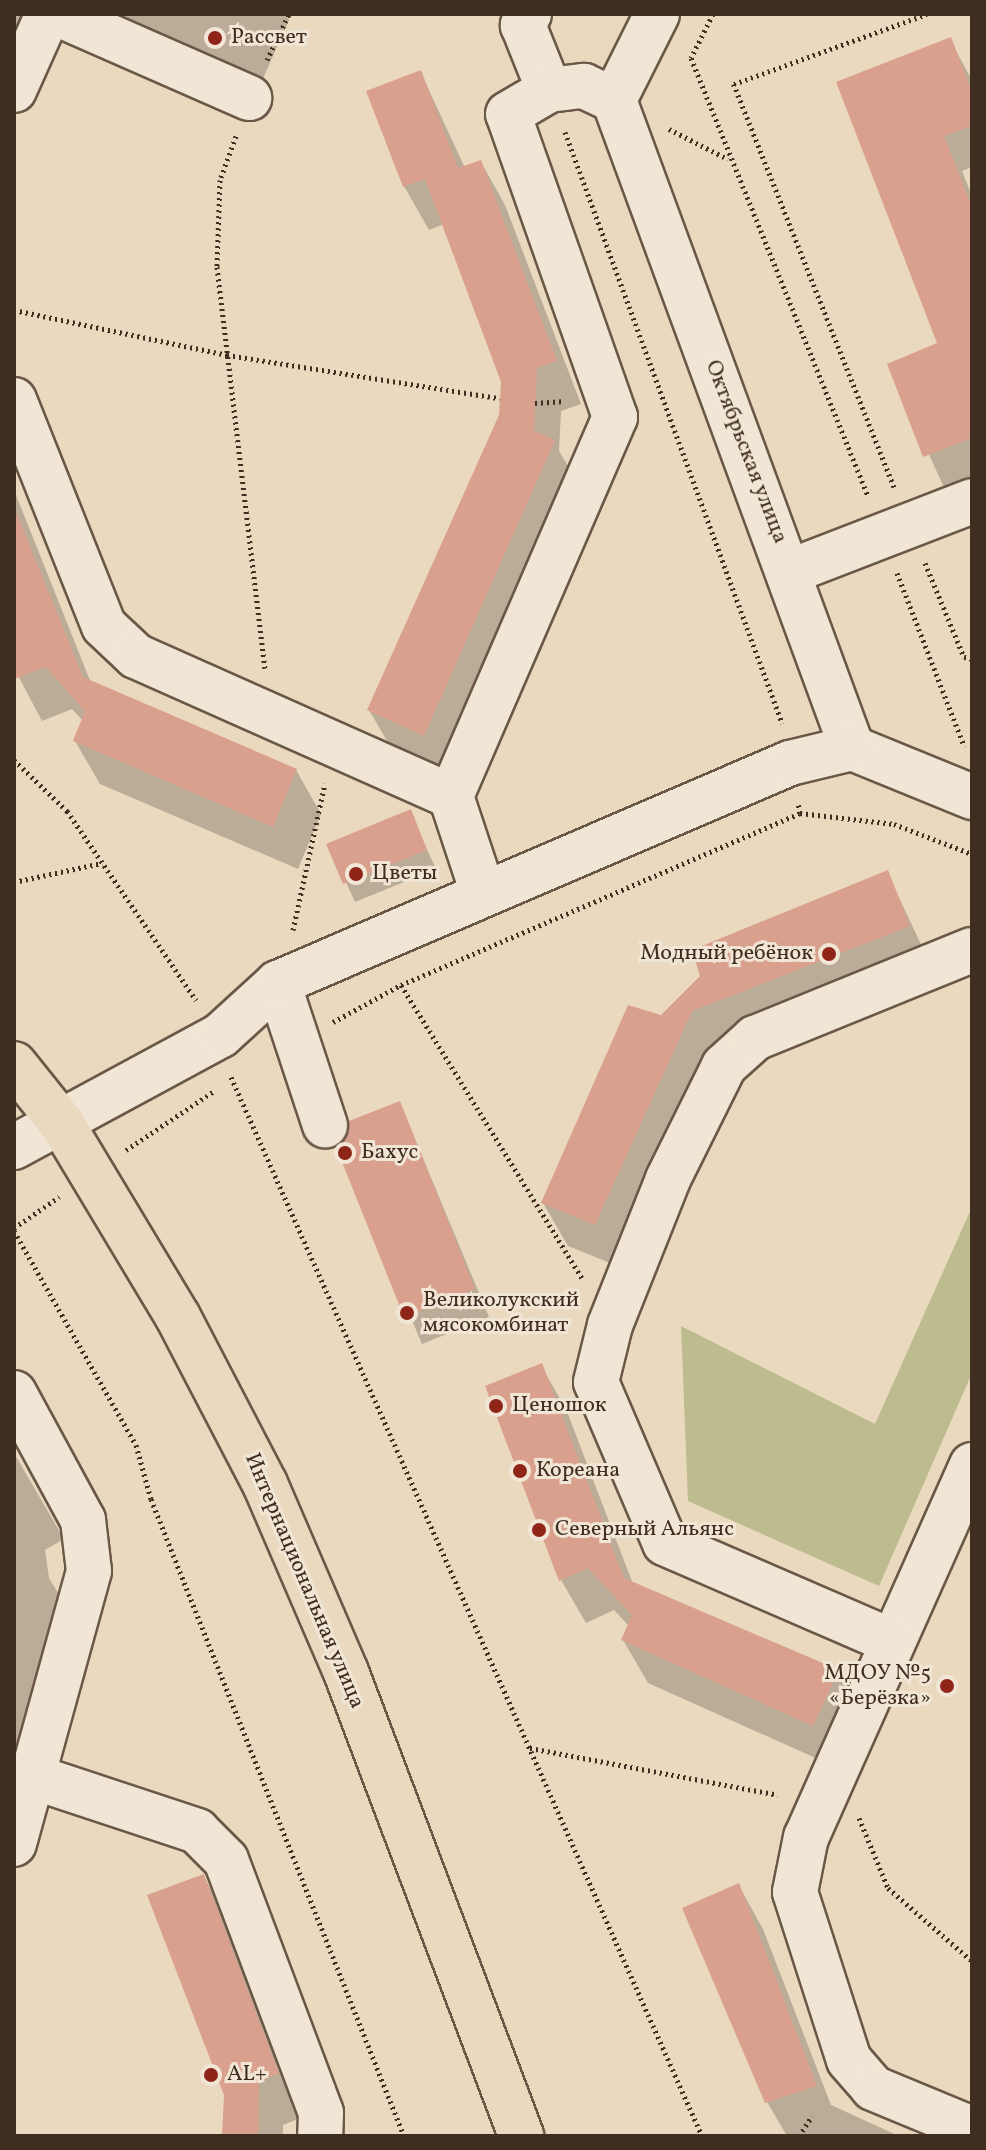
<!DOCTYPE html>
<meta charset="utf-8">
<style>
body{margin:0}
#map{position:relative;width:986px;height:2150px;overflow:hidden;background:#ead8bf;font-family:Vollkorn,serif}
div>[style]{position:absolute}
.green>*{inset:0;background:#bdbc8e}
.shadow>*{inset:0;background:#0003}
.building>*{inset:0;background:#daa08e}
.path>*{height:5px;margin-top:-2.5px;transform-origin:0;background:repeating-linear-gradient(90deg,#3f2d1f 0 2px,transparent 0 6px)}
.roads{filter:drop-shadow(2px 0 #6a5847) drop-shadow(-2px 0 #6a5847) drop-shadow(0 2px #6a5847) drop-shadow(0 -2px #6a5847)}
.minor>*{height:44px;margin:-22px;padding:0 22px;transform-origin:22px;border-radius:22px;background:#f1e6d5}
.major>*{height:44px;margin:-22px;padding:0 22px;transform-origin:22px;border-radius:22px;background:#ead8bf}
.dots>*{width:22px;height:22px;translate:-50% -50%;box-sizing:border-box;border:4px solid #f1e6d5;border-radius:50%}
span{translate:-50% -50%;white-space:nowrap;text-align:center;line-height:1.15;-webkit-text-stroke:6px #f1e6d5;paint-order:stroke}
.poi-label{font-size:22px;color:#3f2d1f}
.left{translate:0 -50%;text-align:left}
.right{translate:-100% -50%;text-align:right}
.street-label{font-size:22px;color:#3f2d1f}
.frame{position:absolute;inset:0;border:16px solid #3f2d1f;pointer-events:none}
</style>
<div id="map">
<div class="green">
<i style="clip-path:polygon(972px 1207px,972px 1373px,879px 1586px,688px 1501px,681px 1326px,875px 1424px)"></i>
</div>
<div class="shadow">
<i style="clip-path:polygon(14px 14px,53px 14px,14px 103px)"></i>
<i style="clip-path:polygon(104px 14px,286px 14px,289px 20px,261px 83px)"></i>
<i style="clip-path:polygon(950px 40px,972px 80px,972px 167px,962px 171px,972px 196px,972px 479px,945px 490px,889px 365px,940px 344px,838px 83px)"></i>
<i style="clip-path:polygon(421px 73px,465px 168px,481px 162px,505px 205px,581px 404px,561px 411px,559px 451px,579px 485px,449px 778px,394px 753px,369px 710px,501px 415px,503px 381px,444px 224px,429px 230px,404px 186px)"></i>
<i style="clip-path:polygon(14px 490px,91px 683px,296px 770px,321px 814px,298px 869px,100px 784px,75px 741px,83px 721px,72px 709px,42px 721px,14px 668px)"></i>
<i style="clip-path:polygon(410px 812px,436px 869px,355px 902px,329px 845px)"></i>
<i style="clip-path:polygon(887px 872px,933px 970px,716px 1054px,620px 1267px,568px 1246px,543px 1203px,661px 1017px)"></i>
<i style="clip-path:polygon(400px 1103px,489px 1317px,422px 1344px,339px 1147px)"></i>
<i style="clip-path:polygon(541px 1366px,566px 1409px,633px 1584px,838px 1671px,863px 1714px,838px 1768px,648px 1683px,623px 1640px,629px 1626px,614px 1610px,586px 1623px,561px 1580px)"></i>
<i style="clip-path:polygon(14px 1453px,64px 1539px,45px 1550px,49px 1578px,75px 1621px,14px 1826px)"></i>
<i style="clip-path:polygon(203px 1876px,228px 1919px,303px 2117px,283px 2125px,283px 2136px,222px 2136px,226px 2095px)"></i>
<i style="clip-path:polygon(739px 1886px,763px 1929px,831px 2105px,899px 2136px,787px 2136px,767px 2102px)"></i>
</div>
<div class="building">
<i style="clip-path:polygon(951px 37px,972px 92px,972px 126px,944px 136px,972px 207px,972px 438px,923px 457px,887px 364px,937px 343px,836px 82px)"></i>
<i style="clip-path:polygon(421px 70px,458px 168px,481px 160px,557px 361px,537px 368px,534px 431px,555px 440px,424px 736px,367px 710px,499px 415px,501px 382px,425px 179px,403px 187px,366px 91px)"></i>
<i style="clip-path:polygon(14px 507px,83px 677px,297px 769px,273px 827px,73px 741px,85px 711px,46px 667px,14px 679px)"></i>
<i style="clip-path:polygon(411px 809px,427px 850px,343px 884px,326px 844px)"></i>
<i style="clip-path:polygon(888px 870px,910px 926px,692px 1011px,595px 1225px,541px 1203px,628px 1005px,661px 1015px,700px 976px,692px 950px)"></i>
<i style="clip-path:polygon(400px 1101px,475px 1289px,404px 1317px,336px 1147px,349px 1121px)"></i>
<i style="clip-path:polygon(542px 1363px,624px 1578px,839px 1670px,813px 1726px,621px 1640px,632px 1615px,588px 1568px,559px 1581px,485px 1386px)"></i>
<i style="clip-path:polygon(204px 1874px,279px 2074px,259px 2081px,258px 2136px,222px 2136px,224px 2095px,147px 1895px)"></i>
<i style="clip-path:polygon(739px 1883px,817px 2086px,765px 2103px,682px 1908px)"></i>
</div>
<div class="path">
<i style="left:713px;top:14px;width:49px;rotate:116.6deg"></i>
<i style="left:691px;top:58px;width:473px;rotate:68deg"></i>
<i style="left:267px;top:60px;width:51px;rotate:-64.4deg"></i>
<i style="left:669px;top:129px;width:66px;rotate:27deg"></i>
<i style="left:565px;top:132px;width:630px;rotate:69.84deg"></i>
<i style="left:236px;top:136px;width:47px;rotate:110deg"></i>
<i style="left:220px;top:180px;width:87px;rotate:92deg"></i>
<i style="left:217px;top:267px;width:404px;rotate:83.2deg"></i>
<i style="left:14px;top:310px;width:218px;rotate:11.9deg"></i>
<i style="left:227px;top:355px;width:276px;rotate:9deg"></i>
<i style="left:535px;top:403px;width:30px;rotate:-4deg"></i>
<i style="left:894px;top:487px;width:434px;rotate:-111.7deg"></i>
<i style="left:734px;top:84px;width:205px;rotate:-19.9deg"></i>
<i style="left:925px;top:563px;width:102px;rotate:67.5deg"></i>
<i style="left:964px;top:657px;width:8px;rotate:14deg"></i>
<i style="left:897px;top:573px;width:186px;rotate:68.8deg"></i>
<i style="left:14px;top:760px;width:74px;rotate:43.9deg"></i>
<i style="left:67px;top:811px;width:229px;rotate:55.7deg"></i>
<i style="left:800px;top:813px;width:95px;rotate:6.7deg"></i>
<i style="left:894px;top:824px;width:84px;rotate:21deg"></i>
<i style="left:14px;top:882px;width:90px;rotate:-12.2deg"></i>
<i style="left:293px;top:930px;width:150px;rotate:-77.7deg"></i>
<i style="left:401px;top:985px;width:347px;rotate:58.3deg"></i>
<i style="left:333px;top:1022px;width:77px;rotate:-28.6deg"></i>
<i style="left:401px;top:985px;width:434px;rotate:-23.3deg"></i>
<i style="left:800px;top:813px;width:10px;rotate:-101deg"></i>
<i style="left:231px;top:1077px;width:1159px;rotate:66.02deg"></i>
<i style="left:126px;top:1150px;width:106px;rotate:-33.8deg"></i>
<i style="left:14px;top:1228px;width:55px;rotate:-34.6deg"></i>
<i style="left:14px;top:1231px;width:246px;rotate:60.3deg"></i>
<i style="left:136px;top:1445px;width:56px;rotate:74.5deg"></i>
<i style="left:151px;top:1499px;width:685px;rotate:68.34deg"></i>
<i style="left:530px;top:1748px;width:252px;rotate:10.7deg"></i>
<i style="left:859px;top:1818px;width:76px;rotate:67.5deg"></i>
<i style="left:888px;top:1888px;width:111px;rotate:41deg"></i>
<i style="left:799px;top:2136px;width:24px;rotate:-57deg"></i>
</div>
<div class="roads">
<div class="minor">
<i style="left:58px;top:14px;width:209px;rotate:23.7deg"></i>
<i style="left:529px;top:14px;width:13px;rotate:119deg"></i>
<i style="left:523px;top:25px;width:70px;rotate:68.2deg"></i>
<i style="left:14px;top:90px;width:83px;rotate:-65.9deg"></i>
<i style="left:614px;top:100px;width:96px;rotate:-63.4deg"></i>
<i style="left:14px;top:400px;width:243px;rotate:68.3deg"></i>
<i style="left:104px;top:626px;width:44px;rotate:43.2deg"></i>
<i style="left:136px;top:656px;width:345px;rotate:24deg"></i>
<i style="left:791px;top:571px;width:194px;rotate:-21.1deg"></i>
<i style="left:483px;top:893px;width:102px;rotate:-108.3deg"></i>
<i style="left:451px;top:796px;width:413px;rotate:-66.6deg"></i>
<i style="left:615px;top:417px;width:321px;rotate:-109.4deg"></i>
<i style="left:508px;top:114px;width:48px;rotate:-30.3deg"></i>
<i style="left:549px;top:90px;width:35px;rotate:-7deg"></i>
<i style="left:584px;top:86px;width:33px;rotate:25deg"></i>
<i style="left:614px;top:100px;width:690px;rotate:69.83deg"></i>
<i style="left:852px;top:748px;width:130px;rotate:22.2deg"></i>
<i style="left:278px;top:983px;width:150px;rotate:71.7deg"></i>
<i style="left:14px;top:1147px;width:235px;rotate:-28.4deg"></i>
<i style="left:221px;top:1035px;width:77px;rotate:-42.4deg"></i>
<i style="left:278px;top:983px;width:557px;rotate:-23.25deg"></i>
<i style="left:790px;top:763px;width:64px;rotate:-13.6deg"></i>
<i style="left:14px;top:1393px;width:145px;rotate:61.5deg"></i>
<i style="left:83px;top:1520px;width:51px;rotate:83.3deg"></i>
<i style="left:89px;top:1571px;width:283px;rotate:105.4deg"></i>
<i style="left:972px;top:1465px;width:407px;rotate:114deg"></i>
<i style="left:806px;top:1837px;width:56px;rotate:101.3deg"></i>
<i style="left:795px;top:1892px;width:176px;rotate:72.2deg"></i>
<i style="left:849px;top:2060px;width:37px;rotate:49deg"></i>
<i style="left:873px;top:2088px;width:107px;rotate:22.5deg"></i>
<i style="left:891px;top:1641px;width:246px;rotate:-156.6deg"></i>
<i style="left:665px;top:1543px;width:175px;rotate:-113.2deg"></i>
<i style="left:596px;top:1382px;width:59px;rotate:-76.2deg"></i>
<i style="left:610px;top:1325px;width:157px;rotate:-68.3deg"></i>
<i style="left:668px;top:1179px;width:126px;rotate:-63.6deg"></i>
<i style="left:724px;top:1066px;width:42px;rotate:-42.1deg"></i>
<i style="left:755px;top:1038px;width:234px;rotate:-22.1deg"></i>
<i style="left:34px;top:1777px;width:172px;rotate:18.3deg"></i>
<i style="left:197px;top:1831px;width:41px;rotate:45deg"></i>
<i style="left:226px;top:1860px;width:270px;rotate:69.4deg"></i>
<i style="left:321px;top:2113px;width:23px;rotate:92deg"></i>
</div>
<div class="major">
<i style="left:14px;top:1064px;width:77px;rotate:51.3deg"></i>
<i style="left:62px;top:1124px;width:225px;rotate:59deg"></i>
<i style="left:178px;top:1317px;width:188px;rotate:62.5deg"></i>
<i style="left:265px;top:1484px;width:205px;rotate:66.7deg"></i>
<i style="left:346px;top:1672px;width:496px;rotate:69.3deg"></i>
</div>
</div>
<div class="dots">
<i style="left:215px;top:38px;background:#8f2418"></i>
<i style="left:356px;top:874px;background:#8f2418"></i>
<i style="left:829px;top:954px;background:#8f2418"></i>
<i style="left:345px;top:1153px;background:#8f2418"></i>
<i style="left:407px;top:1313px;background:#8f2418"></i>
<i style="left:496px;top:1406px;background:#8f2418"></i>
<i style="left:520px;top:1471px;background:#8f2418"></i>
<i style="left:539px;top:1530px;background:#8f2418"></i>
<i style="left:947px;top:1686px;background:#8f2418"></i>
<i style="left:211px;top:2075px;background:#8f2418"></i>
</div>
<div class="poi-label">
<span class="left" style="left:231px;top:38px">Рассвет</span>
<span class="left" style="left:372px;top:874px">Цветы</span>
<span class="right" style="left:813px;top:954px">Модный ребёнок</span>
<span class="left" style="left:361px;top:1153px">Бахус</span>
<span class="left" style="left:423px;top:1313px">Великолукский<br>мясокомбинат</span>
<span class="left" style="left:512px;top:1406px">Ценошок</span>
<span class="left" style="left:536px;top:1471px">Кореана</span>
<span class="left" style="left:555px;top:1530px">Северный Альянс</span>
<span class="right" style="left:931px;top:1686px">МДОУ №5<br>«Берёзка»</span>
<span class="left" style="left:227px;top:2075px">AL+</span>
</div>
<div class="street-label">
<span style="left:746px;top:452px;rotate:69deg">Октябрьская улица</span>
<span style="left:304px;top:1581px;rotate:67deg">Интернациональная улица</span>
</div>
<div class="frame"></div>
</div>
